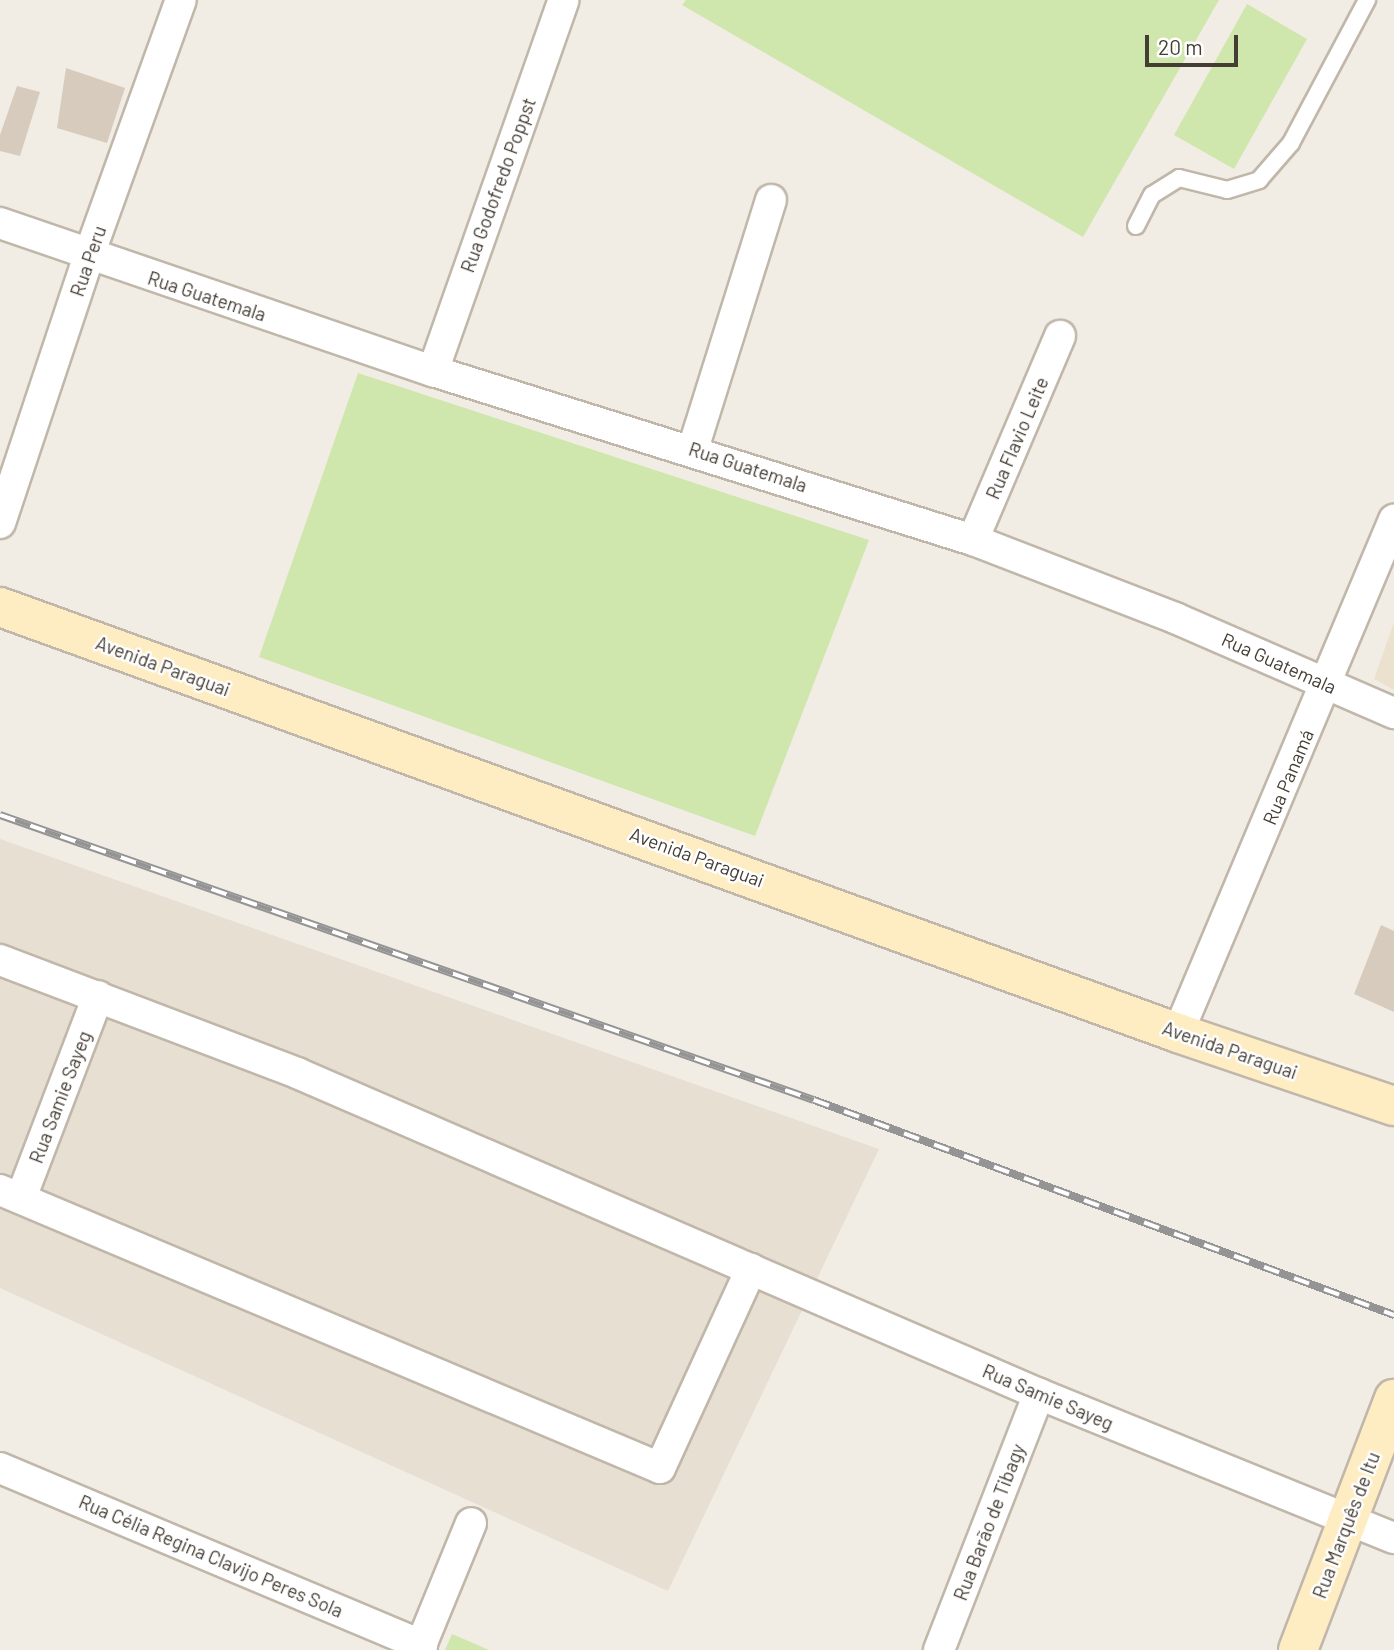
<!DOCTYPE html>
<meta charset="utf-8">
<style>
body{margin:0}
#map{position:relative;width:1394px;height:1650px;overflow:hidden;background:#f2ede4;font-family:Barlow,sans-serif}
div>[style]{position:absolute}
.residential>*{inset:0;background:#e6dfd2}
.education>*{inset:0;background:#ebe1ce}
.green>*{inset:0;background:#cfe6ad}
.building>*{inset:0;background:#d6cbbd}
.roads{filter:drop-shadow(2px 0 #c0b7aa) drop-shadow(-2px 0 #c0b7aa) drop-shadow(0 2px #c0b7aa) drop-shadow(0 -2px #c0b7aa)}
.lane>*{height:16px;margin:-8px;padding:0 8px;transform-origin:8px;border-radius:8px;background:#fff}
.street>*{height:30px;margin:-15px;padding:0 15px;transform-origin:15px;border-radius:15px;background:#fff}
.secondary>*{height:38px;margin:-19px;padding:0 19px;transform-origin:19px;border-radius:19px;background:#feecc2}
.rail>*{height:8px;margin-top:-4px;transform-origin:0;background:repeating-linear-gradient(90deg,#fff 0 16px,#949494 0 32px);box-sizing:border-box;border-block:2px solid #949494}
span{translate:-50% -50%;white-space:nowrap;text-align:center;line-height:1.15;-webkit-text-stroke:5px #fff;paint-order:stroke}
.street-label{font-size:19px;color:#443d34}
.scale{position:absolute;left:1145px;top:35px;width:93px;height:32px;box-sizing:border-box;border:4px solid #443d34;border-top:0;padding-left:9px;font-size:21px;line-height:24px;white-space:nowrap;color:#443d34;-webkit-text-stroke:5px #fff;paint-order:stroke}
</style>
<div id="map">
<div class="residential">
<i style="clip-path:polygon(0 839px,879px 1149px,668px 1591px,0 1288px)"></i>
</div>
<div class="education">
<i style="clip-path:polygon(1394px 622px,1394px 690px,1374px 679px)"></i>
</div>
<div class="green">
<i style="clip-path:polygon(686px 0,1219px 0,1083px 237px,682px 5px)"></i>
<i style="clip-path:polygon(1247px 4px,1307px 39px,1234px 169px,1174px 135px)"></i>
<i style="clip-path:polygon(358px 373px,869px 540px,755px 836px,259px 657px)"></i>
<i style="clip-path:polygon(452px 1634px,489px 1650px,445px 1650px)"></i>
</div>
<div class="building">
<i style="clip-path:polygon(66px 68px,125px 88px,107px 143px,57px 128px)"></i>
<i style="clip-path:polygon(17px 86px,40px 92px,20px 156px,0 151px,0 135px)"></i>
<i style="clip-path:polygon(1381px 925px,1394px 931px,1394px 1012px,1354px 994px)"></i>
</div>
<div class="roads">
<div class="lane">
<i style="left:1136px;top:226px;width:35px;rotate:-63deg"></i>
<i style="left:1152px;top:195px;width:32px;rotate:-32deg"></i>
<i style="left:1179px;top:178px;width:49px;rotate:14deg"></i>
<i style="left:1227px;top:190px;width:34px;rotate:-17deg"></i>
<i style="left:1259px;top:180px;width:49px;rotate:-49.1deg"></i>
<i style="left:1291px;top:143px;width:162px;rotate:-62deg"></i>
</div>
<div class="street">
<i style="left:0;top:223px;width:458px;rotate:18.9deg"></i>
<i style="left:433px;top:371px;width:566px;rotate:17.38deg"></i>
<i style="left:973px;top:540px;width:217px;rotate:21.1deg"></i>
<i style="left:1175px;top:618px;width:239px;rotate:23.5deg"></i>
<i style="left:433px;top:371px;width:393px;rotate:-70.6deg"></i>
<i style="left:693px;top:449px;width:261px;rotate:-72.6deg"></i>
<i style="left:0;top:523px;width:282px;rotate:-71.6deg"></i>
<i style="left:89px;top:255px;width:271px;rotate:-70.2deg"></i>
<i style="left:973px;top:540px;width:222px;rotate:-66.9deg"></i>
<i style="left:0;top:960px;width:318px;rotate:20.8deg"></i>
<i style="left:297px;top:1073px;width:808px;rotate:23.39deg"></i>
<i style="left:1039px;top:1394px;width:383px;rotate:22.1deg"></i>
<i style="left:1178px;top:1033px;width:557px;rotate:-67.17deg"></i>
<i style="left:0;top:1190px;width:716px;rotate:22.84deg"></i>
<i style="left:660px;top:1468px;width:219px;rotate:-65.4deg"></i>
<i style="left:21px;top:1198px;width:216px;rotate:-69.1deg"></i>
<i style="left:0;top:1468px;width:458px;rotate:22.8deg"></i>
<i style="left:419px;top:1650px;width:137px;rotate:-67.7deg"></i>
<i style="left:939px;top:1650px;width:275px;rotate:-68.7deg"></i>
</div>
<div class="secondary">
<i style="left:0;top:607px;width:1253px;rotate:19.88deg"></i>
<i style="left:1178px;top:1033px;width:228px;rotate:18.7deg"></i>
<i style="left:1298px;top:1650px;width:269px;rotate:-69.1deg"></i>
</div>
</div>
<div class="rail">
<i style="left:0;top:815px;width:862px;rotate:19.3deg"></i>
<i style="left:814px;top:1100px;width:619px;rotate:20.34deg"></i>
</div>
<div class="street-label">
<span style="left:498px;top:185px;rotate:-70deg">Rua Godofredo Poppst</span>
<span style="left:88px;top:261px;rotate:-71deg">Rua Peru</span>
<span style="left:207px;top:296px;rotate:18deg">Rua Guatemala</span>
<span style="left:1017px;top:438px;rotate:-67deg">Rua Flavio Leite</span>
<span style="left:748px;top:467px;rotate:18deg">Rua Guatemala</span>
<span style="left:1279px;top:663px;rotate:24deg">Rua Guatemala</span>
<span style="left:163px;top:666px;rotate:20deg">Avenida Paraguai</span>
<span style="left:1288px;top:777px;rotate:-67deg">Rua Panamá</span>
<span style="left:697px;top:857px;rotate:20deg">Avenida Paraguai</span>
<span style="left:1230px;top:1050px;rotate:19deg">Avenida Paraguai</span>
<span style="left:60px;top:1097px;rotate:-69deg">Rua Samie Sayeg</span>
<span style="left:1048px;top:1397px;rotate:23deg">Rua Samie Sayeg</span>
<span style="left:989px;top:1522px;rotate:-69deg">Rua Barão de Tibagy</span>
<span style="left:1346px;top:1525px;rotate:-69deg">Rua Marquês de Itu</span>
<span style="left:211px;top:1556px;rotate:23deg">Rua Célia Regina Clavijo Peres Sola</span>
</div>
<div class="scale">20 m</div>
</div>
